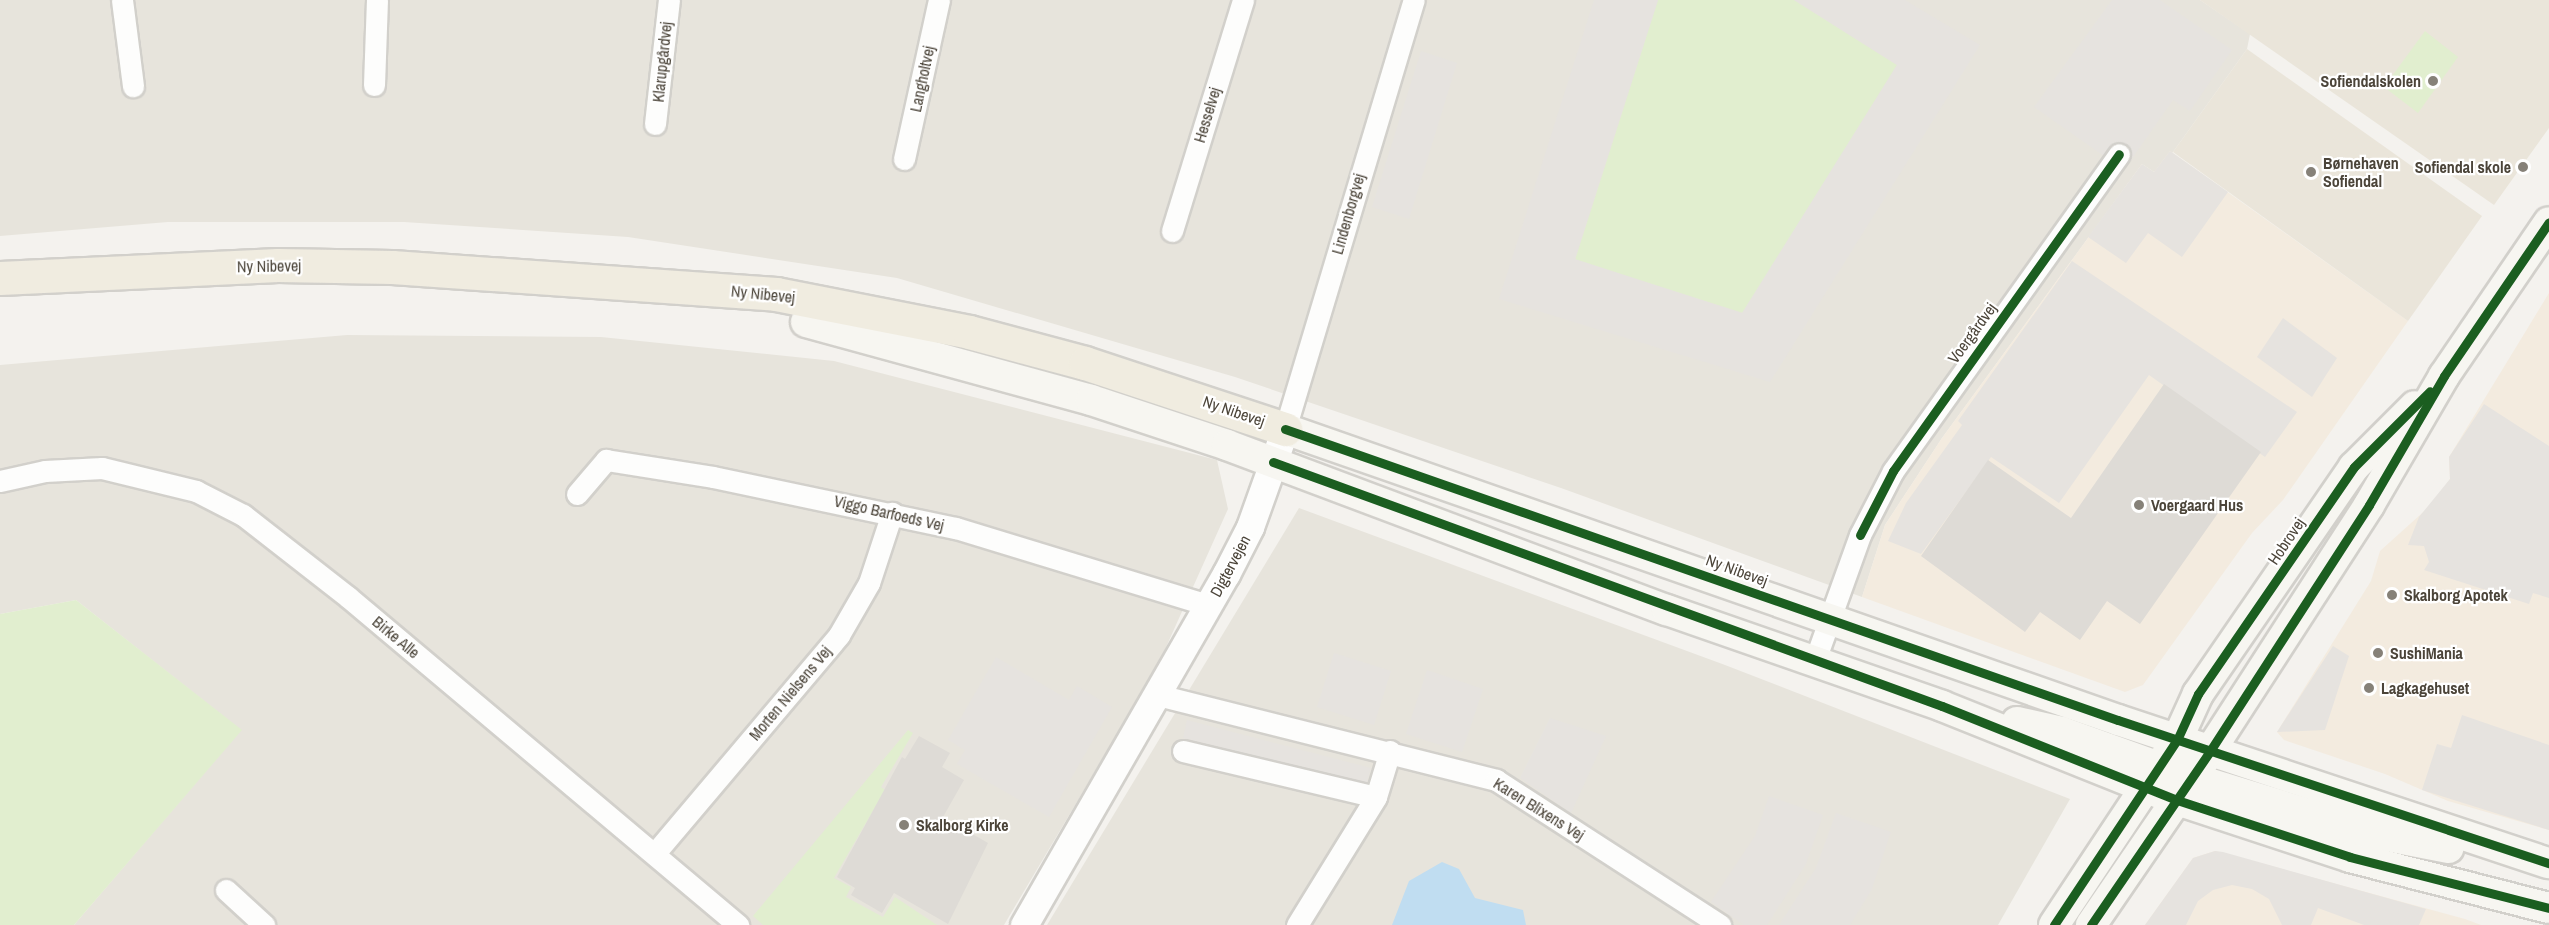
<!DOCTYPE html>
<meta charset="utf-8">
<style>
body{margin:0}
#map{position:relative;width:2549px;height:925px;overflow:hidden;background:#f4f2ee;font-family:"Archivo Narrow",sans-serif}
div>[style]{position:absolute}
.residential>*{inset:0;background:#e7e4dc}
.commercial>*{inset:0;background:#f3ebdf}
.education>*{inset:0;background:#eae5da}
.green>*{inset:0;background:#e1eecf}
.parking>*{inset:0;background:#e6e3df}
.water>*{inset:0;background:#c0ddf1}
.building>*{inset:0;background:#dedbd6}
.roads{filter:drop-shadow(2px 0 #d2d0cb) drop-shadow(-2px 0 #d2d0cb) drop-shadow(0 2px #d2d0cb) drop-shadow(0 -2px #d2d0cb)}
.minor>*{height:21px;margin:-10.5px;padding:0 10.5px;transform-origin:10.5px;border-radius:10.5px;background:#fdfdfc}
.tertiary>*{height:27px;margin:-13.5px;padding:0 13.5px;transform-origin:13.5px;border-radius:13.5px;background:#fdfdfc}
.secondary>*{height:30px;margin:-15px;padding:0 15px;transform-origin:15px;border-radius:15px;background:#f7f6f1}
.trunk>*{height:33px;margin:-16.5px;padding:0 16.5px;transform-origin:16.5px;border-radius:16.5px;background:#f0ece0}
.cycleway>*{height:9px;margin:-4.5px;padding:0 4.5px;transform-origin:4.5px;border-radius:4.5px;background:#1b5e20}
.dots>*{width:16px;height:16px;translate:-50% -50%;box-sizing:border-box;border:3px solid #fff;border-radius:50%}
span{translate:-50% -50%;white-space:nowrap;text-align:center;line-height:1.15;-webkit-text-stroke:4.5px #fff;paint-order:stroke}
.street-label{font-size:16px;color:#4b4439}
.poi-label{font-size:16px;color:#4b4439;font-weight:700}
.right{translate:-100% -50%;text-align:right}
.left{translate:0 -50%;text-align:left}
</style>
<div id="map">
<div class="residential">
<i style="clip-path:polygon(0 0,2200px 0,2250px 34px,2247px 49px,2173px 152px,2154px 172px,2142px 164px,1942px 438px,1885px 525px,1862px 597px,1561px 488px,1235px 377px,897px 278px,628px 237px,404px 222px,168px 222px,0 236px)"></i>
<i style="clip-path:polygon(347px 335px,601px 337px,834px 361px,1217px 460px,1228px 509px,1158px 665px,1004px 925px,74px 925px,241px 730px,76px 600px,0 614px,0 365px)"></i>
<i style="clip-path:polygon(1299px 508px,1725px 665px,2070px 799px,1998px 925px,1047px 925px)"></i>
</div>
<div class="commercial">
<i style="clip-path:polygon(2170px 151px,2408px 321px,2283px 500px,2252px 533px,2143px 685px,2125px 692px,1862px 597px,1885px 525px,1942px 438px,2142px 164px,2154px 172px)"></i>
<i style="clip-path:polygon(2549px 293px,2549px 830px,2448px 801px,2385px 774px,2284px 740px,2277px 732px,2371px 581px,2380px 551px,2430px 506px,2450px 479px,2449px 457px)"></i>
<i style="clip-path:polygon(2215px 851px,2465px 919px,2481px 925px,2145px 925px,2193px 858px)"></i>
</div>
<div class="education">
<i style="clip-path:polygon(2200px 0,2549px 0,2549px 128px,2494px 205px)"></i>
<i style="clip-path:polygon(2247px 49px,2482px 216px,2408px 321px,2173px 152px)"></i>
</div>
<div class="green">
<i style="clip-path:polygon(1658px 0,1794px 0,1897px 65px,1743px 313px,1575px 260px)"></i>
<i style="clip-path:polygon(2425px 31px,2458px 57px,2418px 113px,2384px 87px)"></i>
<i style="clip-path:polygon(76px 600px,242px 730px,74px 925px,0 925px,0 614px)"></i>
<i style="clip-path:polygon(908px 730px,913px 733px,881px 787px,885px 790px,834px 878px,851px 887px,846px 897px,883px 917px,895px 897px,937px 925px,763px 925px,753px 916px)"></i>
</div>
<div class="parking">
<i style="clip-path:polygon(1594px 0,1658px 0,1575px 259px,1742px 313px,1897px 65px,1794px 0,1905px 0,1980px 45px,1770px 382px,1499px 299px)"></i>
<i style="clip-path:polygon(2112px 0,2160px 0,2232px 50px,2190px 111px,2173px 100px,2124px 170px,2034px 107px)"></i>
<i style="clip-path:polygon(1421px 51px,1457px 63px,1409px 219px,1372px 207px)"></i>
<i style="clip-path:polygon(2170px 151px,2228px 192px,2182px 257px,2148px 233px,2126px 263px,2088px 237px,2142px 164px,2154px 172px)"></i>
<i style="clip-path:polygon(2072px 261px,2297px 412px,2265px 457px,2149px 375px,2059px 503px,1991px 457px,1921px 554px,1888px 541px,1906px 503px,1962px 425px,1958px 421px)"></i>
<i style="clip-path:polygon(2283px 318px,2337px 358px,2312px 397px,2257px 357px)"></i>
<i style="clip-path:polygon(2484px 404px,2549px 446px,2549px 598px,2533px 593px,2529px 604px,2424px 570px,2429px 562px,2424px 546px,2408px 545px,2419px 517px,2450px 479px,2449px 457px)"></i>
<i style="clip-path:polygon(2333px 646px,2349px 656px,2325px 730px,2277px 732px)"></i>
<i style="clip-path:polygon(1334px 653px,1391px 671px,1374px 725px,1317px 707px)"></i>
<i style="clip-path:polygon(996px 657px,1069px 700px,1077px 686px,1112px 707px,1049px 817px,957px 764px,965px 750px,948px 740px)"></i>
<i style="clip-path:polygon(1427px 670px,1483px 689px,1462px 752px,1406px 734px)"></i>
<i style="clip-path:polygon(2462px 715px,2549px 745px,2549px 830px,2422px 790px,2437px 744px,2451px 748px)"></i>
<i style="clip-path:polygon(1550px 718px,1606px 736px,1571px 813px,1520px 778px)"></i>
<i style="clip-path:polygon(1187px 720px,1371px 768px,1366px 785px,1183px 738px)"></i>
<i style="clip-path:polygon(1769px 796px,1823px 815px,1806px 864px,1767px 925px,1744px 925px,1711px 902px,1755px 836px)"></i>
<i style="clip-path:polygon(1836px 813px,1891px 832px,1872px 889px,1850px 925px,1779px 925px,1816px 868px)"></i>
<i style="clip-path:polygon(2215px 851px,2223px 852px,2426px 909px,2419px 925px,2364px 925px,2318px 908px,2311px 925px,2282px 925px,2269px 899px,2252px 889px,2232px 885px,2213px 890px,2198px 901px,2186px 925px,2145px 925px,2193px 858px)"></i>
</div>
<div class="water">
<i style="clip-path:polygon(1442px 862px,1459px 869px,1475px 898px,1523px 910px,1526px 925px,1392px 925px,1409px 881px)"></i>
</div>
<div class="building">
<i style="clip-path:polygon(2164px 384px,2261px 452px,2140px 624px,2107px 601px,2080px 640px,2040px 612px,2025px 632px,1921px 556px,1988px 460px,2071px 518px)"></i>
<i style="clip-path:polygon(919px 736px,950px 753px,942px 767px,964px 780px,943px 817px,988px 843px,948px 924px,894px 893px,882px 913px,851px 895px,855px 888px,837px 877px,902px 757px,905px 759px)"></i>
</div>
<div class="roads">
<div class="minor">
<i style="left:122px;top:0;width:87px;rotate:82.7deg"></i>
<i style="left:374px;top:85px;width:85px;rotate:-88deg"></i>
<i style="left:655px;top:124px;width:125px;rotate:-83.6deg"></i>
<i style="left:904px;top:159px;width:163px;rotate:-77.6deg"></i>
<i style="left:1172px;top:231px;width:242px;rotate:-72.9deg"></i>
<i style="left:1285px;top:429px;width:448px;rotate:-73.3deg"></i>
<i style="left:0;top:481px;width:46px;rotate:-12.5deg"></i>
<i style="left:45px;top:471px;width:57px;rotate:-3deg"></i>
<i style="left:102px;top:468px;width:97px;rotate:13.7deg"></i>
<i style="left:196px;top:491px;width:53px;rotate:27.1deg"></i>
<i style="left:243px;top:515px;width:133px;rotate:38deg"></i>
<i style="left:348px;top:597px;width:510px;rotate:40.06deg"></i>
<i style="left:577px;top:494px;width:45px;rotate:-49.5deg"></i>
<i style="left:606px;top:460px;width:108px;rotate:9deg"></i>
<i style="left:713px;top:477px;width:248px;rotate:11.9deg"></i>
<i style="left:956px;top:528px;width:264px;rotate:17deg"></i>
<i style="left:1815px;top:660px;width:133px;rotate:-70.2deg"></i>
<i style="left:1860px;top:535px;width:72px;rotate:-62.7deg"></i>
<i style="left:1893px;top:471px;width:389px;rotate:-54.5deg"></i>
<i style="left:1158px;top:695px;width:349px;rotate:14.1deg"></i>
<i style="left:1496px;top:780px;width:267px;rotate:32.9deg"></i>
<i style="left:1183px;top:751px;width:198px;rotate:13.4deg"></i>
<i style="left:655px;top:853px;width:285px;rotate:-49.8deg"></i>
<i style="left:839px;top:635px;width:60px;rotate:-60deg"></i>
<i style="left:869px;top:583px;width:74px;rotate:-71.8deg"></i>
<i style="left:226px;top:890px;width:52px;rotate:42.6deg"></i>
<i style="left:1297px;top:925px;width:150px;rotate:-58.3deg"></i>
<i style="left:1376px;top:797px;width:48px;rotate:-73.1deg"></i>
</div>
<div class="tertiary">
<i style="left:1024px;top:925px;width:405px;rotate:-60.1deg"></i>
<i style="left:1226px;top:574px;width:53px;rotate:-62.9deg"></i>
<i style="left:1250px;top:527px;width:104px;rotate:-70.3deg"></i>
</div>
<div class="secondary">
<i style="left:806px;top:322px;width:295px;rotate:15.3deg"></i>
<i style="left:1091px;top:400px;width:143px;rotate:18.3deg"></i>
<i style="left:1227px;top:445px;width:470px;rotate:20.6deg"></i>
<i style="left:1667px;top:610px;width:291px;rotate:19.2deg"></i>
<i style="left:1942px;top:706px;width:253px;rotate:21.8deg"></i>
<i style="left:2177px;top:800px;width:182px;rotate:18.2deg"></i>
<i style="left:2350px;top:857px;width:205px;rotate:14.4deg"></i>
<i style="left:1285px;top:429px;width:882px;rotate:19.26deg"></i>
<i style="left:2118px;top:720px;width:454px;rotate:18.4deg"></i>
<i style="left:2017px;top:722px;width:46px;rotate:12.5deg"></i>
<i style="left:2062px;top:732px;width:103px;rotate:19.8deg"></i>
<i style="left:2159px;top:767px;width:18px;rotate:-6deg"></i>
<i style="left:2173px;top:781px;width:19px;rotate:-9deg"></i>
<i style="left:2192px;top:778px;width:182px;rotate:17.2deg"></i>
<i style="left:2366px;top:832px;width:84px;rotate:11deg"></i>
<i style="left:2054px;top:925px;width:222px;rotate:-56.4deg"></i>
<i style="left:2177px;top:740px;width:51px;rotate:-65.5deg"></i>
<i style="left:2198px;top:694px;width:275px;rotate:-55.5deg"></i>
<i style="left:2354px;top:467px;width:86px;rotate:-45deg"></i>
<i style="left:2091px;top:925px;width:211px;rotate:-55.6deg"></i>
<i style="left:2210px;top:751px;width:293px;rotate:-57.1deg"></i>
<i style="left:2369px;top:505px;width:149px;rotate:-59.8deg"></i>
<i style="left:2444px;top:376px;width:186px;rotate:-55.7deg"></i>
</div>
<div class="trunk">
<i style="left:0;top:278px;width:278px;rotate:-2.7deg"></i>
<i style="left:278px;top:265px;width:114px;rotate:1deg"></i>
<i style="left:392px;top:267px;width:385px;rotate:4deg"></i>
<i style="left:776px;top:294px;width:197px;rotate:11.1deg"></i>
<i style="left:969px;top:332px;width:120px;rotate:15deg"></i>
<i style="left:1085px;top:363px;width:211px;rotate:18.3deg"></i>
</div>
</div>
<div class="cycleway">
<i style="left:1285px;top:429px;width:882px;rotate:19.26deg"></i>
<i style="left:2118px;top:720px;width:454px;rotate:18.4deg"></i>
<i style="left:1273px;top:462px;width:712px;rotate:20.04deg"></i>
<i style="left:1942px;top:706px;width:253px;rotate:21.8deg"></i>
<i style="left:2177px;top:800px;width:182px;rotate:18.2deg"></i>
<i style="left:2350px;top:857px;width:205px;rotate:14.4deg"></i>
<i style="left:1860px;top:535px;width:72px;rotate:-62.7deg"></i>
<i style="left:1893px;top:471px;width:389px;rotate:-54.5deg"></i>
<i style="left:2054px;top:925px;width:222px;rotate:-56.4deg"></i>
<i style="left:2177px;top:740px;width:51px;rotate:-65.5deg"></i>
<i style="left:2198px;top:694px;width:275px;rotate:-55.5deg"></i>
<i style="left:2354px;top:467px;width:107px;rotate:-45deg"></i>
<i style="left:2091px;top:925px;width:211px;rotate:-55.6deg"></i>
<i style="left:2210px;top:751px;width:293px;rotate:-57.1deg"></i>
<i style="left:2369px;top:505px;width:149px;rotate:-59.8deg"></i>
<i style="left:2444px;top:376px;width:186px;rotate:-55.7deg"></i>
</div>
<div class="dots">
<i style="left:2433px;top:81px;background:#868178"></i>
<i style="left:2523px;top:167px;background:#868178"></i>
<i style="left:2311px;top:172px;background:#868178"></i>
<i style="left:2139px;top:505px;background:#868178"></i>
<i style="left:2392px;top:595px;background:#868178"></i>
<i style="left:2378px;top:653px;background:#868178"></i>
<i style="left:2369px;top:688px;background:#868178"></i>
<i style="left:904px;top:825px;background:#868178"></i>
</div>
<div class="street-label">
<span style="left:662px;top:62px;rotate:-84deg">Klarupgårdvej</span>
<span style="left:922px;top:79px;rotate:-78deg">Langholtvej</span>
<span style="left:1207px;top:115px;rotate:-73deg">Hesselvej</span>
<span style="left:1348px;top:214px;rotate:-74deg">Lindenborgvej</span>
<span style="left:269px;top:266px;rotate:-1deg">Ny Nibevej</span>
<span style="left:763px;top:294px;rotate:6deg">Ny Nibevej</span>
<span style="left:1972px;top:333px;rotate:-54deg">Voergårdvej</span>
<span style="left:1234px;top:411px;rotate:19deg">Ny Nibevej</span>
<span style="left:889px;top:513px;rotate:13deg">Viggo Barfoeds Vej</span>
<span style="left:2286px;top:541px;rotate:-56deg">Hobrovej</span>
<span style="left:1230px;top:566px;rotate:-62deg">Digtervejen</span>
<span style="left:1737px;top:570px;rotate:20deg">Ny Nibevej</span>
<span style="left:396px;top:637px;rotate:40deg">Birke Alle</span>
<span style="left:790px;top:693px;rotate:-50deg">Morten Nielsens Vej</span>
<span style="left:1539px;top:809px;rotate:32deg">Karen Blixens Vej</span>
</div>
<div class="poi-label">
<span class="right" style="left:2421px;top:81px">Sofiendalskolen</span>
<span class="left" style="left:2323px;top:172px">Børnehaven<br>Sofiendal</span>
<span class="right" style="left:2511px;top:167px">Sofiendal skole</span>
<span class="left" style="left:2151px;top:505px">Voergaard Hus</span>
<span class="left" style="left:2404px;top:595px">Skalborg Apotek</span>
<span class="left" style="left:2390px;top:653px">SushiMania</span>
<span class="left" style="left:2381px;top:688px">Lagkagehuset</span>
<span class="left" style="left:916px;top:825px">Skalborg Kirke</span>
</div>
</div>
